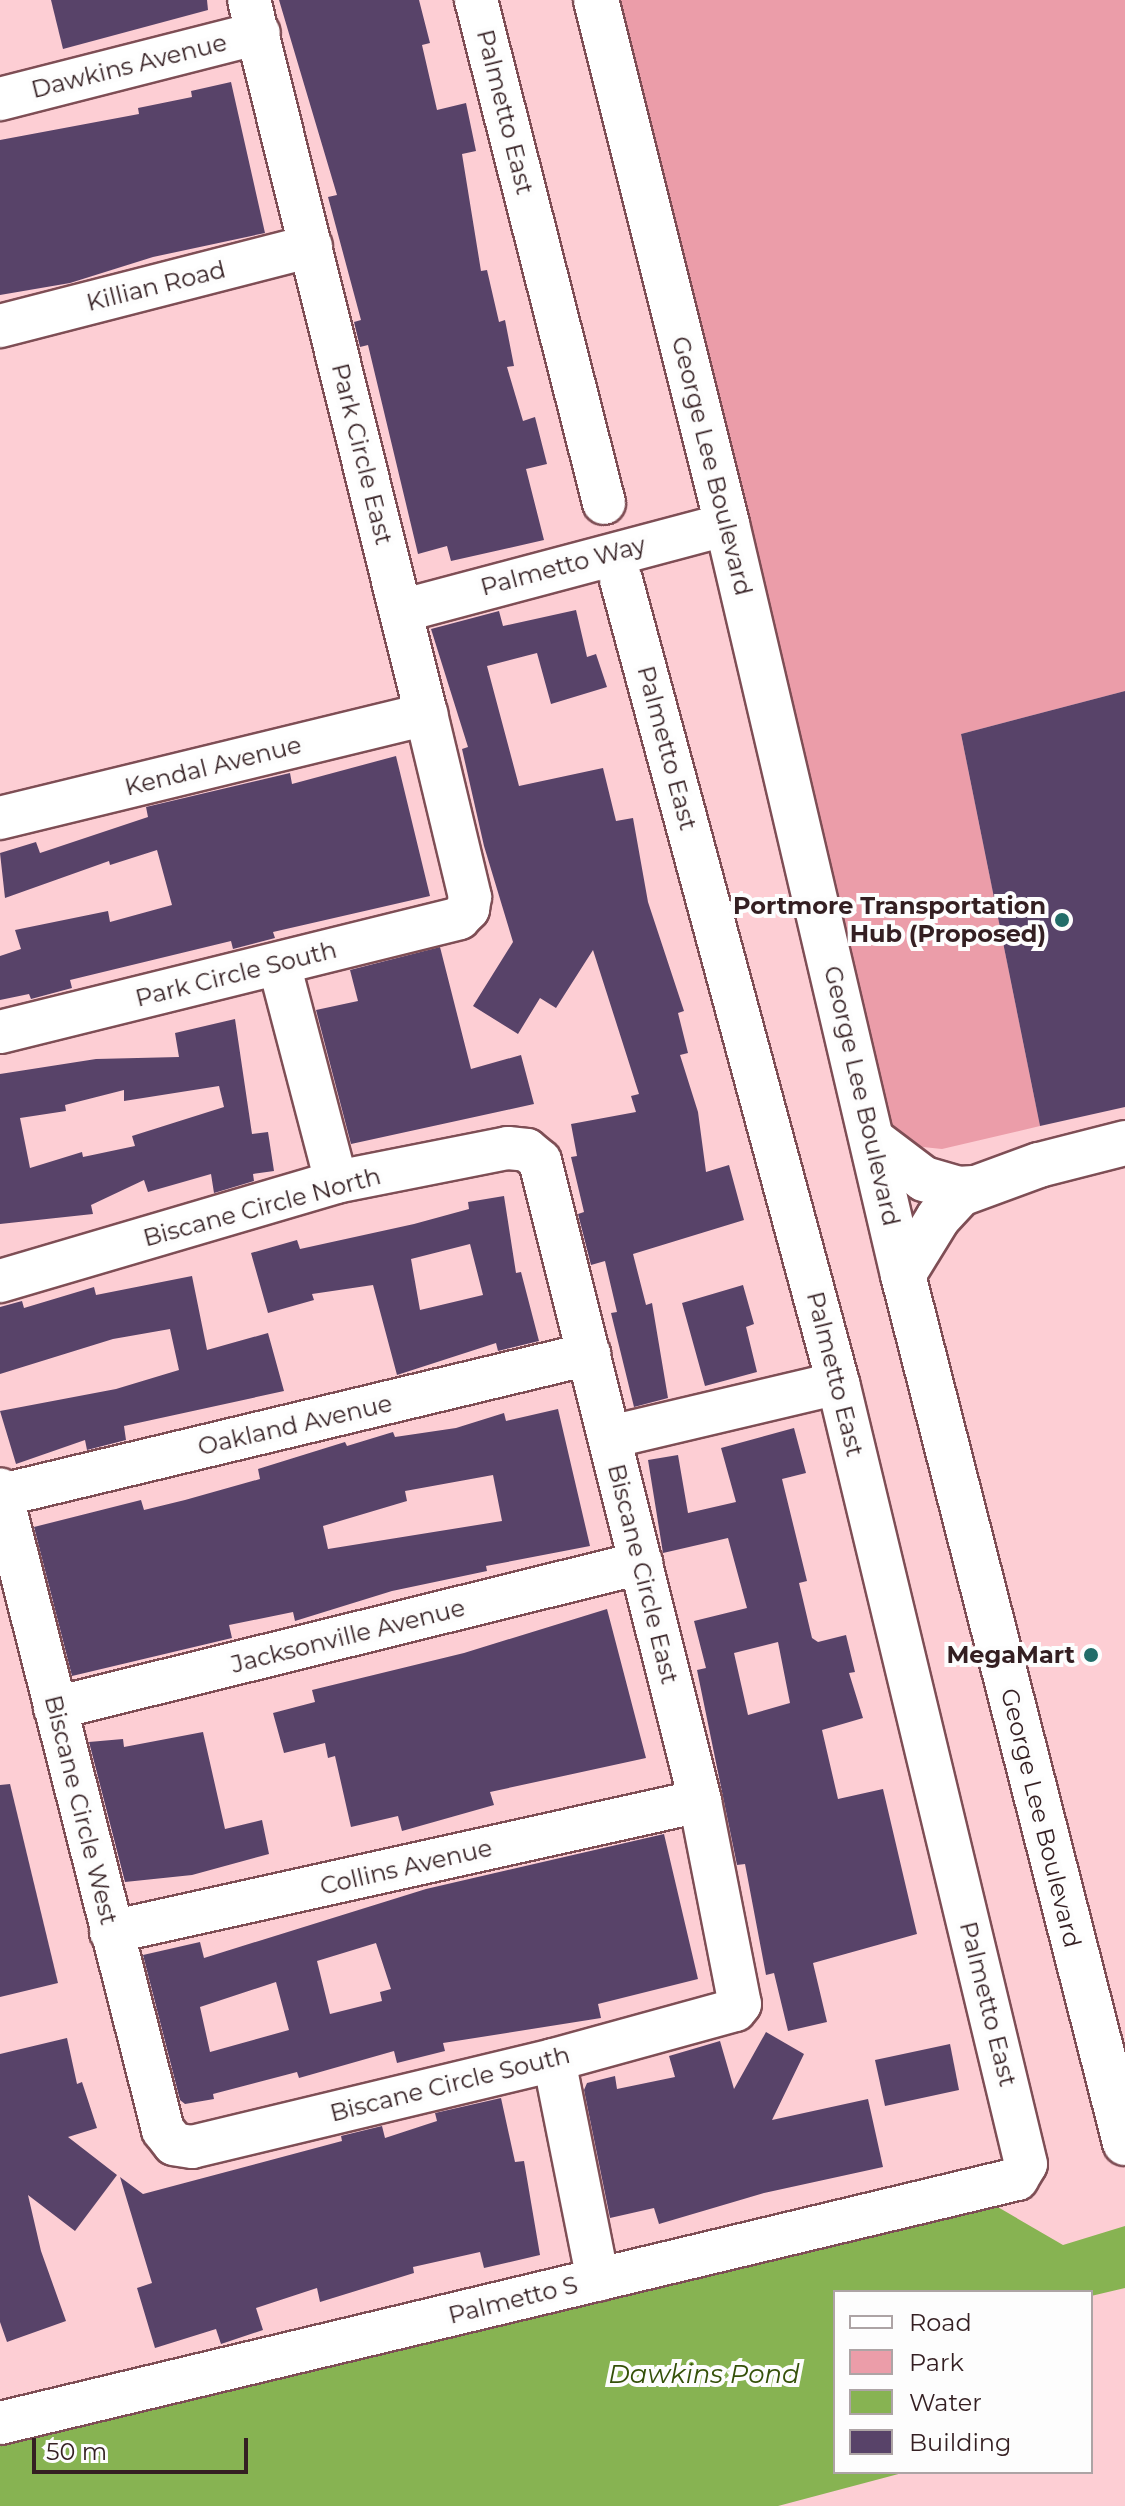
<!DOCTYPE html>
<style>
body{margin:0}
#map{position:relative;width:1125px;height:2506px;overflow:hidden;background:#fdced4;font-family:Montserrat,sans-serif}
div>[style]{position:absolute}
.green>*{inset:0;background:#eb9da9}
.water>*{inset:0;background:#87b352}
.building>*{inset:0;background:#584369}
.roads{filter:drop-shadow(2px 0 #7e4e55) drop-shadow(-2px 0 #7e4e55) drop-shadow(0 2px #7e4e55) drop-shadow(0 -2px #7e4e55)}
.minor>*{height:42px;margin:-21px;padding:0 21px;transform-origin:21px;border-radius:21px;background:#fff}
.major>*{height:44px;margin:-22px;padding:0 22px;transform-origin:22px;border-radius:22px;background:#fff}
.dots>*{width:22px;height:22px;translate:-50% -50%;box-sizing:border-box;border:4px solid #fdfdfd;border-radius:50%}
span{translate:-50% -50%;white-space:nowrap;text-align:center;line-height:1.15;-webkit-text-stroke:8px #fdfdfd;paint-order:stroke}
.street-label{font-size:24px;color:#341f22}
.poi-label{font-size:24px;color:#341f22;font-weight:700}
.right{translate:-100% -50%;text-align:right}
.water-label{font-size:26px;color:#345009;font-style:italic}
.legend{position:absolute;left:833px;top:2290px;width:260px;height:184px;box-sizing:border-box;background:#fdfdfd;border:2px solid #ada4a5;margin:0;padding:10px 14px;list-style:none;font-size:24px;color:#341f22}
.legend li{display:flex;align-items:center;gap:16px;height:40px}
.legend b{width:40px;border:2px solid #ada4a5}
.scale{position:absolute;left:32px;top:2438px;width:216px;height:36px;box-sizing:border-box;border:4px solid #341f22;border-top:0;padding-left:10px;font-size:24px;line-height:28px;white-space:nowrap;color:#341f22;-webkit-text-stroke:6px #fdfdfd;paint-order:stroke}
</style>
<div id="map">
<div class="green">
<i style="clip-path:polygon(613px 0,1125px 0,1125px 691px,961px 734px,1040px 1126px,942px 1149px,875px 1142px)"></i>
</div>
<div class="water">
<i style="clip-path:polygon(953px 2181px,1063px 2245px,1125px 2226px,1125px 2288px,1091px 2296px,1091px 2292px,835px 2292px,835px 2472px,906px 2472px,778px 2506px,0 2506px,0 2412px)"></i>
</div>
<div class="building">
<i style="clip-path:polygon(51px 0,207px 0,208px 10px,63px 49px)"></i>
<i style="clip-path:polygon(279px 0,419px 0,430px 43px,422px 45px,437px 110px,466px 103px,476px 151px,462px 154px,481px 271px,487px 270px,499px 322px,505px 320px,514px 366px,507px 367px,523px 421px,535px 417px,547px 464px,526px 469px,544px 540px,451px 561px,447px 546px,418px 554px,368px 345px,360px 347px,354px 322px,361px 320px,328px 197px,337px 195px)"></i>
<i style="clip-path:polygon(231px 82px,265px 233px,153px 257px,70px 283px,0 295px,0 140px,139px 114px,138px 108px,192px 97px,191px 91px)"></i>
<i style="clip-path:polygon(576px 610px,587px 657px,596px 654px,607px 687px,551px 704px,537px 653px,487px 666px,519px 786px,603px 768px,616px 821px,633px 818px,648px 902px,684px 1011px,678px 1013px,688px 1053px,680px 1055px,698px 1112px,706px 1172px,729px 1165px,744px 1220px,633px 1254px,646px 1305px,652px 1303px,668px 1398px,634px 1407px,611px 1313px,617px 1312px,605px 1261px,591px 1265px,578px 1214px,584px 1212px,571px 1157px,577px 1156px,571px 1124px,636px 1112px,631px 1096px,639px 1094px,593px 950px,556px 1008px,540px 998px,518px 1034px,473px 1006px,513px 942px,484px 846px,462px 749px,468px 747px,431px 629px,499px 611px,503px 626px)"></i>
<i style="clip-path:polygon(1125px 691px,1125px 1107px,1040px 1126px,961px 734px)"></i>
<i style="clip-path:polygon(396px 756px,430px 896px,273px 932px,275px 938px,233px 949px,231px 941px,70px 980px,72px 988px,31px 999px,29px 994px,0 1000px,0 956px,21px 949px,15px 930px,108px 911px,110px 922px,172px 905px,157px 850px,110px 865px,109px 861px,5px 898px,0 853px,36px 842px,40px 853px,148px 817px,146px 807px,290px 773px,292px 784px)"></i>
<i style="clip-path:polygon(440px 947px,471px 1069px,521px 1055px,534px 1104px,351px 1144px,316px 1010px,358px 1001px,350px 970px)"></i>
<i style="clip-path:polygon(evenodd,235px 1019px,252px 1134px,268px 1132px,274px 1171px,253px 1174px,254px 1181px,214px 1193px,211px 1174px,148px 1192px,144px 1180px,91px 1205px,93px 1214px,0 1224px,0 1074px,96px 1059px,179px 1057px,175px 1033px,235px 1019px,219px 1086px,224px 1107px,132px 1136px,135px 1146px,83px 1157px,82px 1152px,30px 1168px,20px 1118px,66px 1111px,65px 1105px,124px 1090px,124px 1101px,219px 1086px)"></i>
<i style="clip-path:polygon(evenodd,504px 1196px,516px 1273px,521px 1272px,539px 1341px,498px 1351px,496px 1343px,397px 1375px,373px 1285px,312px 1294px,314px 1300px,268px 1313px,251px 1253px,297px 1240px,300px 1249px,414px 1224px,469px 1209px,468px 1202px,504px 1196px,470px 1244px,483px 1295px,420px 1310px,411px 1259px,470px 1244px)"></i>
<i style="clip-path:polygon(192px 1276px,207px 1350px,268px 1333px,284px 1391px,124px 1426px,126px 1440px,87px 1450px,85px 1440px,16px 1464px,0 1411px,116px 1389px,179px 1370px,170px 1329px,113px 1339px,0 1374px,0 1307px,22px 1301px,24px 1308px,94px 1287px,96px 1295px)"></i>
<i style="clip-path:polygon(743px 1285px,754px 1324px,746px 1327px,757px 1372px,705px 1386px,682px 1303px)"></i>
<i style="clip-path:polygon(evenodd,558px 1409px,590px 1546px,486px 1566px,487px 1571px,392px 1591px,295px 1621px,293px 1612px,229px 1625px,232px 1638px,72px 1676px,34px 1527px,141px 1500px,144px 1510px,185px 1500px,260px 1479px,258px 1469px,345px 1442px,347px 1446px,393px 1432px,395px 1437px,456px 1428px,504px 1413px,506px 1421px,558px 1409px,493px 1475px,502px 1521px,328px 1549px,323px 1526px,407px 1501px,405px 1491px,493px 1475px)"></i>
<i style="clip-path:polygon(evenodd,794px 1428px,806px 1473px,782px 1479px,807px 1581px,799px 1583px,812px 1638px,818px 1642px,846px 1635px,855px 1672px,849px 1673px,863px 1718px,822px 1730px,838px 1799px,883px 1789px,917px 1934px,813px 1963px,827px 2022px,788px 2031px,774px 1973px,766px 1975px,745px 1864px,737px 1865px,697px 1670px,706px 1668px,694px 1621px,747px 1608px,728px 1538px,663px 1553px,648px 1460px,678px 1455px,688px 1513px,736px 1502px,721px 1448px,794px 1428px,778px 1642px,790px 1703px,748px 1715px,734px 1653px,778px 1642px)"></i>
<i style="clip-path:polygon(607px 1609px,646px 1758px,490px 1792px,494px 1805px,402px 1831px,398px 1816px,351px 1827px,335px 1756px,328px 1758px,325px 1743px,284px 1753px,273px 1713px,315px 1702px,312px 1690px,464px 1653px)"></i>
<i style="clip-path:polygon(203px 1732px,225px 1829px,262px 1820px,269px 1854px,192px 1875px,125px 1882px,89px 1742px,123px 1739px,124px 1747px)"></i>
<i style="clip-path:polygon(10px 1784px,58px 1983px,0 1997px,0 1785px)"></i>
<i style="clip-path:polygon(evenodd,664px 1834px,698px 1979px,598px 2004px,601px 2018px,443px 2043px,445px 2051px,397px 2063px,394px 2051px,299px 2078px,297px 2072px,213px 2094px,214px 2099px,185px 2104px,180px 2100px,143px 1955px,200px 1942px,204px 1958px,426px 1889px,664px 1834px,376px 1943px,391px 1989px,380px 1992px,382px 2001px,330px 2014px,317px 1961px,376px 1943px,664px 1834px,276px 1982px,289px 2030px,210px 2052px,200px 2007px,276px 1982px)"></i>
<i style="clip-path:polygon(766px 2032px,804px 2054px,772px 2120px,868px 2099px,883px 2167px,764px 2193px,659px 2224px,654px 2208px,610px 2218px,584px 2090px,587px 2083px,615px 2076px,617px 2089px,675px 2077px,669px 2056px,720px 2041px,734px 2089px)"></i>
<i style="clip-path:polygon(67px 2038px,77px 2084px,82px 2082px,97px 2128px,68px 2137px,117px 2175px,75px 2231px,28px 2195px,41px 2251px,66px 2321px,7px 2342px,0 2322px,0 2054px)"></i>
<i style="clip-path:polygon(950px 2044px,959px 2090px,885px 2106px,875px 2060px)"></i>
<i style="clip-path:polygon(501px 2098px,515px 2162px,524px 2161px,540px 2255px,484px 2268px,480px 2252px,413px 2267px,414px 2273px,320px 2302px,317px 2288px,256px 2308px,263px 2330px,221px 2344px,216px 2329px,155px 2348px,137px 2288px,152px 2283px,120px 2177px,143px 2194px,342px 2141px,341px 2136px,382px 2126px,385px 2138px,437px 2121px,435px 2113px)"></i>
</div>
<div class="roads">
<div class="minor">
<i style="left:476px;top:0;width:519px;rotate:75.72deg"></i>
<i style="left:0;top:99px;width:267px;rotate:-14.3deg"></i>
<i style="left:0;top:326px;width:321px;rotate:-14.4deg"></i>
<i style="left:401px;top:611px;width:337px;rotate:-14.9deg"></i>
<i style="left:0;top:818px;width:439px;rotate:-13.7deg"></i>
<i style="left:279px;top:964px;width:225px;rotate:75.3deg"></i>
<i style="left:0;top:1032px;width:473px;rotate:-13.9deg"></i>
<i style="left:459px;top:918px;width:13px;rotate:-45deg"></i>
<i style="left:468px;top:909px;width:12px;rotate:-81deg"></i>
<i style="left:470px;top:897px;width:188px;rotate:-103.5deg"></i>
<i style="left:426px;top:714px;width:736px;rotate:-103.92deg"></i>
<i style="left:0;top:1281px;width:350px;rotate:-16.4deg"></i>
<i style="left:336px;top:1182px;width:175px;rotate:-11.2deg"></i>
<i style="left:508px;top:1148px;width:19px;rotate:6deg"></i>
<i style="left:527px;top:1150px;width:17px;rotate:40deg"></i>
<i style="left:540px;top:1161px;width:660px;rotate:75.96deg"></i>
<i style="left:700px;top:1801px;width:207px;rotate:78.9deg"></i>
<i style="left:740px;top:2004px;width:8px;rotate:130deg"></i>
<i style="left:735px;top:2010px;width:188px;rotate:164.6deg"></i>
<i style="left:554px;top:2060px;width:372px;rotate:166.5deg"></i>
<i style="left:192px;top:2147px;width:18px;rotate:-171deg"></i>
<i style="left:174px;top:2144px;width:18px;rotate:-128deg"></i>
<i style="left:163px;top:2130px;width:661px;rotate:-104.27deg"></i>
<i style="left:610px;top:1437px;width:234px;rotate:-13.3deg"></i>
<i style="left:2px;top:1495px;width:604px;rotate:-13.51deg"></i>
<i style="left:55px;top:1708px;width:604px;rotate:-13.9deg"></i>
<i style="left:111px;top:1932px;width:603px;rotate:-12.54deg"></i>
<i style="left:554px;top:2060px;width:224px;rotate:78.7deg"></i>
<i style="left:0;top:2423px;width:1046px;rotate:-13.49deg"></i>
<i style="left:1017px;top:2179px;width:17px;rotate:-59deg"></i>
<i style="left:1026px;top:2164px;width:803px;rotate:-103.53deg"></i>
<i style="left:838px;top:1383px;width:832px;rotate:-105.12deg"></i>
</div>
<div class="major">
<i style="left:596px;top:0;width:540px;rotate:75.96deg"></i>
<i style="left:727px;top:524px;width:771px;rotate:76.81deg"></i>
<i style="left:903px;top:1275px;width:896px;rotate:75.65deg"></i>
<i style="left:875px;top:1142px;width:61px;rotate:37.1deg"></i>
<i style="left:924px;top:1179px;width:35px;rotate:16deg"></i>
<i style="left:958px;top:1189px;width:16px;rotate:-4deg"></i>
<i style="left:903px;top:1275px;width:67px;rotate:-58.4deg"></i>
<i style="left:938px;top:1218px;width:33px;rotate:-47deg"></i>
<i style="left:960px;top:1194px;width:84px;rotate:-20.2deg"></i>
<i style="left:1039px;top:1165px;width:89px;rotate:-14.3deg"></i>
</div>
</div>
<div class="dots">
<i style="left:1062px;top:920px;background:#226d69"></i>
<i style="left:1091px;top:1655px;background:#226d69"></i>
</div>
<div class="street-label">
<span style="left:129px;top:66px;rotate:-14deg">Dawkins Avenue</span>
<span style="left:505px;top:112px;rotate:76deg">Palmetto East</span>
<span style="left:156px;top:286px;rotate:-14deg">Killian Road</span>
<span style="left:362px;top:454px;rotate:76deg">Park Circle East</span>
<span style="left:712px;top:466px;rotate:76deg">George Lee Boulevard</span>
<span style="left:563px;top:566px;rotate:-15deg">Palmetto Way</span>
<span style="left:667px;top:748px;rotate:75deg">Palmetto East</span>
<span style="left:213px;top:766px;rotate:-14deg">Kendal Avenue</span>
<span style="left:236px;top:974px;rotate:-14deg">Park Circle South</span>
<span style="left:862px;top:1096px;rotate:77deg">George Lee Boulevard</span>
<span style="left:262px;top:1207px;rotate:-15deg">Biscane Circle North</span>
<span style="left:835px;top:1374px;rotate:76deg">Palmetto East</span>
<span style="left:295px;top:1425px;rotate:-13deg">Oakland Avenue</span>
<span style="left:643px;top:1574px;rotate:76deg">Biscane Circle East</span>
<span style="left:348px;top:1636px;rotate:-14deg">Jacksonville Avenue</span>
<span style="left:81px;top:1810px;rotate:76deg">Biscane Circle West</span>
<span style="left:1041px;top:1818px;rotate:76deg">George Lee Boulevard</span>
<span style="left:406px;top:1867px;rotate:-13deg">Collins Avenue</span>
<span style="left:988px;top:2004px;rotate:76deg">Palmetto East</span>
<span style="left:450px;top:2084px;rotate:-14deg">Biscane Circle South</span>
<span style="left:513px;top:2300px;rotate:-14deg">Palmetto S</span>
</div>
<div class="poi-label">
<span class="right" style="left:1046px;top:920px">Portmore Transportation<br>Hub (Proposed)</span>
<span class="right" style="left:1075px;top:1655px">MegaMart</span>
</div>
<div class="water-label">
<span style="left:704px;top:2375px">Dawkins Pond</span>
</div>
<ul class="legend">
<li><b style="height:10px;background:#fff"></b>Road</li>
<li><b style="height:22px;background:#eb9da9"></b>Park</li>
<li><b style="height:22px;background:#87b352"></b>Water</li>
<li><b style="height:22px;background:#584369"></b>Building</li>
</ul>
<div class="scale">50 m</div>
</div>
